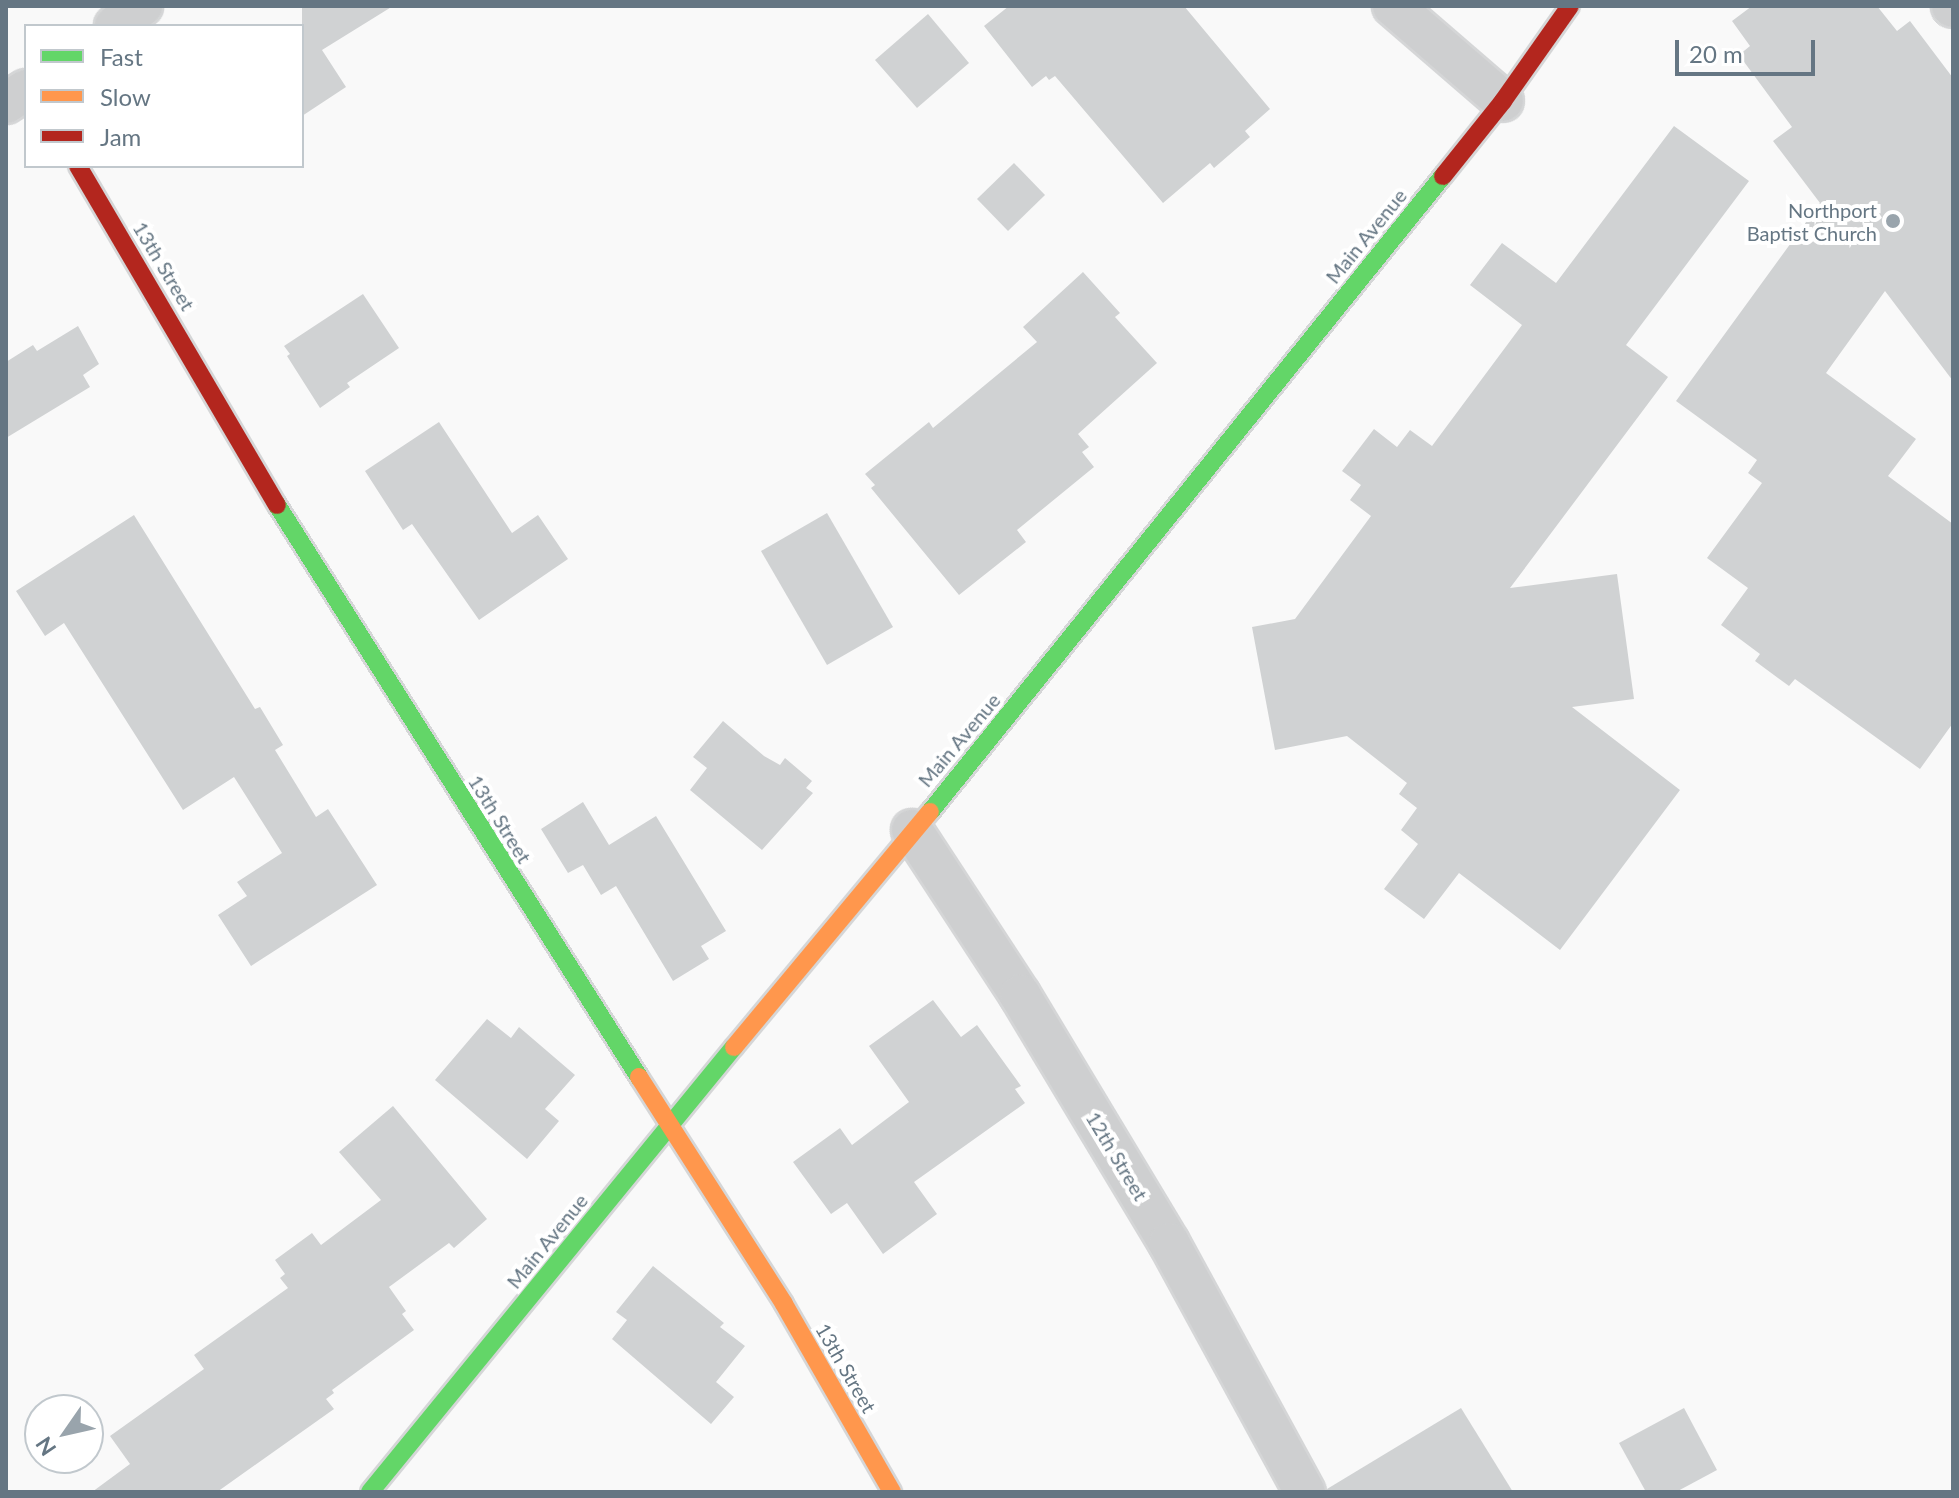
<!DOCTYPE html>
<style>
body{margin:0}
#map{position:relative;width:1959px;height:1498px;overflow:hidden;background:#f9f9f9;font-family:Lato,sans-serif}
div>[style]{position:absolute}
.building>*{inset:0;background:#d0d2d3}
.roads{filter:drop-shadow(2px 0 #d5d6d7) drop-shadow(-2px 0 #d5d6d7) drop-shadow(0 2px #d5d6d7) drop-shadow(0 -2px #d5d6d7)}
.street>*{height:40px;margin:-20px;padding:0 20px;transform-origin:20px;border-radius:20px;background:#cecfd0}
.fast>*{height:18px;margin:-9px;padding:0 9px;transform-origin:9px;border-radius:9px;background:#63d668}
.slow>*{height:18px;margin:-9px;padding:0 9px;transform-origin:9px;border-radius:9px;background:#ff974d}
.jam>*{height:18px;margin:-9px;padding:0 9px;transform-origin:9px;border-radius:9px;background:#b3261e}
.dots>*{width:22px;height:22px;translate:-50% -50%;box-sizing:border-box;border:4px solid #fff;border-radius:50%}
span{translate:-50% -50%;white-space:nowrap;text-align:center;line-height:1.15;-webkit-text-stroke:8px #fff;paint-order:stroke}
.poi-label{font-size:20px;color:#657683}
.right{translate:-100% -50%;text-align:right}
.street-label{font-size:20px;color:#657683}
.frame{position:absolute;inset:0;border:8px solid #657683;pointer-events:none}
.legend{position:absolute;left:24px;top:24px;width:280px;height:144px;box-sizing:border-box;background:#fff;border:2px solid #c1c8cd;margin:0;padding:10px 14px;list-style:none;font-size:24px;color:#657683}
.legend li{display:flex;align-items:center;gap:16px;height:40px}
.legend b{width:40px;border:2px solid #c1c8cd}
.north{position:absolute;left:24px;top:1394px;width:80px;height:80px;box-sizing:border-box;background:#fff;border:2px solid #c1c8cd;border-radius:50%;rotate:236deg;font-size:22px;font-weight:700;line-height:32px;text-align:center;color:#657683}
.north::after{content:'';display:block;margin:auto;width:28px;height:36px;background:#99a4ac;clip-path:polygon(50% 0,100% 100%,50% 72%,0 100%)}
.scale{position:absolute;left:1675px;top:40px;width:140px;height:36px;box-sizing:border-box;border:4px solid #657683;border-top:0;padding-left:10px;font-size:24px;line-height:28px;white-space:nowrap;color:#657683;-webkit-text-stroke:6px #fff;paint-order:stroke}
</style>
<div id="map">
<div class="building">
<i style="clip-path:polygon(302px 6px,393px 6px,322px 50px,346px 87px,302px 116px)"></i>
<i style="clip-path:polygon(1009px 6px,1184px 6px,1270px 109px,1245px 131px,1250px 137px,1214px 168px,1210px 163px,1163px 203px,1055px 76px,1049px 80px,1046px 76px,1032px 87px,984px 26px)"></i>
<i style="clip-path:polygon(1752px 6px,1877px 6px,1897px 31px,1910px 21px,1953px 78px,1953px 381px,1885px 291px,1826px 373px,1916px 439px,1888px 476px,1953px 524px,1953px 723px,1920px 769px,1795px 679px,1789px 686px,1755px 661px,1760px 654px,1721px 625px,1748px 588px,1707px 558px,1762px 483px,1748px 473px,1757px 460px,1676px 401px,1820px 203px,1773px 141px,1792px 127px,1739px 55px,1750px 46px,1732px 21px)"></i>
<i style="clip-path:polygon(928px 14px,969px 63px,917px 108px,875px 60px)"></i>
<i style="clip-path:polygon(1674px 126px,1749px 181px,1626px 345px,1668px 377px,1510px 588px,1617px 574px,1634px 699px,1572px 707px,1680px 790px,1560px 950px,1459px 873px,1424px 919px,1384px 889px,1418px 844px,1401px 830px,1417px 808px,1399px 794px,1407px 783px,1347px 736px,1275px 750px,1252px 627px,1295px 619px,1371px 516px,1350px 500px,1361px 485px,1342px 471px,1374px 429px,1397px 447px,1410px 430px,1432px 446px,1522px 325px,1470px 285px,1502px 243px,1556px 283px)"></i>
<i style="clip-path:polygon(1014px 163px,1045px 195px,1008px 231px,977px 199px)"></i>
<i style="clip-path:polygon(1083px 272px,1120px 313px,1115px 317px,1157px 363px,1078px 434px,1089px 447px,1082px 452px,1094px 467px,1017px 530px,1026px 542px,959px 595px,871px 488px,875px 485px,865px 474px,929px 422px,933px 428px,1037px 342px,1023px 327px)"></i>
<i style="clip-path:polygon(363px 294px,399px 348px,347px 383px,350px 387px,320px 408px,287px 356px,290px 354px,284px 346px)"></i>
<i style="clip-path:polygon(78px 326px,99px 364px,83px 375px,90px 387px,6px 438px,6px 362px,33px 345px,37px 351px)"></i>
<i style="clip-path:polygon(439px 422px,512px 533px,538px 515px,568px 559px,479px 620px,412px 524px,403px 530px,365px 471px)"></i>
<i style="clip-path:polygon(827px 513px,893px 627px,827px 665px,761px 551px)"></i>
<i style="clip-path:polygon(134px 515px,255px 709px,260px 707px,283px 745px,275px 750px,316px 817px,328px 809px,377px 885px,251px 966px,218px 915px,247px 896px,237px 882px,282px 853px,234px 777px,183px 810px,64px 623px,45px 636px,16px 591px)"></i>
<i style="clip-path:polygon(723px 721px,764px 756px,780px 765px,785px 758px,812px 781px,806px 788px,813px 793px,762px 850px,690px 790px,707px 768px,693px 757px)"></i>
<i style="clip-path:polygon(583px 802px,609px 845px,656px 816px,726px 931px,701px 946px,709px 959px,673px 981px,616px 886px,601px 895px,583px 865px,568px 873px,541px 829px)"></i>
<i style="clip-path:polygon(933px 1000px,961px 1037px,977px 1025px,1021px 1086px,1015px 1089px,1025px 1103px,914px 1182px,937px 1214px,883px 1254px,847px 1203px,831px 1214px,793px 1162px,840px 1128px,852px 1145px,909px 1102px,869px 1046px)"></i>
<i style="clip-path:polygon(487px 1019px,511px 1038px,519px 1027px,575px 1075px,545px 1109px,559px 1121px,527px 1159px,435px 1080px)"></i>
<i style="clip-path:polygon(393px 1106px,487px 1219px,454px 1248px,449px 1243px,389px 1287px,406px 1311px,402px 1314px,414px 1330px,332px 1390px,334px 1393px,326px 1399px,334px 1409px,217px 1492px,92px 1492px,130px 1464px,110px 1436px,204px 1369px,194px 1355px,288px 1288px,280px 1278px,285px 1274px,275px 1260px,312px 1233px,321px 1245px,381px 1200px,339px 1152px)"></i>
<i style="clip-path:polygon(653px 1266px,724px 1323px,720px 1327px,745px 1346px,716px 1382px,734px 1397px,711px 1424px,612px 1339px,627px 1320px,616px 1312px)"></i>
<i style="clip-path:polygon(1461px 1408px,1513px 1492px,1328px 1492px,1327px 1489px)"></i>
<i style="clip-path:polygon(1684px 1408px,1717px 1470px,1676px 1492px,1646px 1492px,1619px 1443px)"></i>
</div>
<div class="roads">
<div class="street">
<i style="left:1393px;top:6px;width:145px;rotate:40.8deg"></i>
<i style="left:1952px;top:6px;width:1px;rotate:45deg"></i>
<i style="left:115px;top:26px;width:34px;rotate:-37deg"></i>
<i style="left:6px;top:103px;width:24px;rotate:-33deg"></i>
<i style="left:912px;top:830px;width:197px;rotate:56.8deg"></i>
<i style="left:1020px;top:995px;width:289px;rotate:59deg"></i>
<i style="left:1169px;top:1243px;width:284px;rotate:61.4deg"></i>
</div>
<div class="fast">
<i style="left:277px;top:505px;width:677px;rotate:57.67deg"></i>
<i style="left:930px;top:812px;width:817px;rotate:-51.11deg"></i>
<i style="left:370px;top:1492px;width:575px;rotate:-50.72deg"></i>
</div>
<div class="slow">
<i style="left:734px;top:1047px;width:306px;rotate:-50.2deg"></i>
<i style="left:639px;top:1077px;width:269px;rotate:57.4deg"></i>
<i style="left:784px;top:1304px;width:217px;rotate:60.1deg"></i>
</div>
<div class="jam">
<i style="left:78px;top:166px;width:393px;rotate:59.6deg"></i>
<i style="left:1443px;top:176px;width:96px;rotate:-51.3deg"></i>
<i style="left:1503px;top:101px;width:116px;rotate:-54.8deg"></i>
</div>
</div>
<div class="dots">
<i style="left:1893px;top:221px;background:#99a4ac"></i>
</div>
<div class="poi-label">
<span class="right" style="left:1877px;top:222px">Northport<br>Baptist Church</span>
</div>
<div class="street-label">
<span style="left:1366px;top:236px;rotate:-51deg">Main Avenue</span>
<span style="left:164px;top:266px;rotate:59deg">13th Street</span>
<span style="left:959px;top:740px;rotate:-50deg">Main Avenue</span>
<span style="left:500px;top:819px;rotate:58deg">13th Street</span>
<span style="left:1117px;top:1156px;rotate:59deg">12th Street</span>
<span style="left:547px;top:1241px;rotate:-51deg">Main Avenue</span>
<span style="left:846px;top:1368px;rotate:60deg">13th Street</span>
</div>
<div class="frame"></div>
<ul class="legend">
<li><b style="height:10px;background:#63d668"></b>Fast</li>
<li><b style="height:10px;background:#ff974d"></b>Slow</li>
<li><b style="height:10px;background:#b3261e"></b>Jam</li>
</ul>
<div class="north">N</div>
<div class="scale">20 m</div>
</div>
